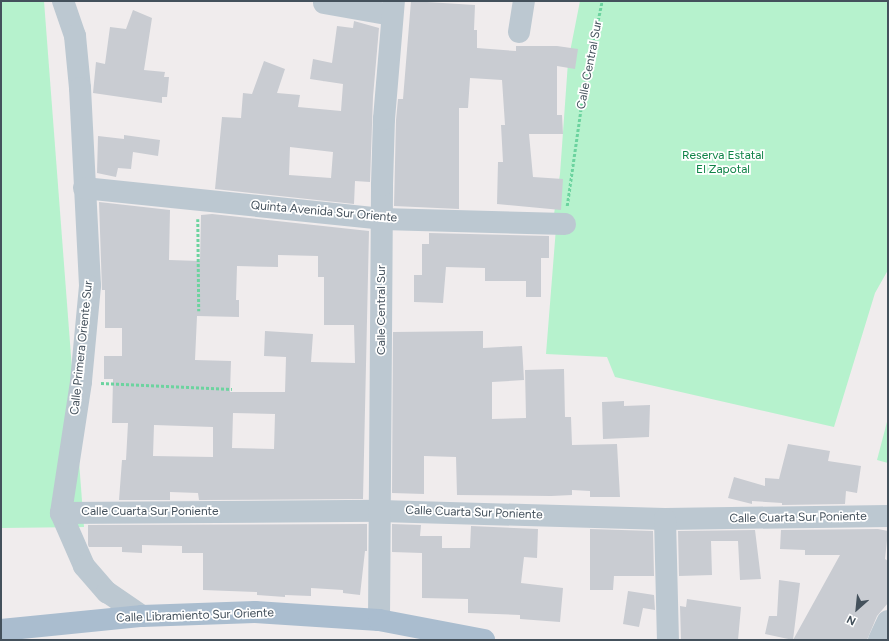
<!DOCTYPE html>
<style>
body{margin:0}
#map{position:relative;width:889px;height:641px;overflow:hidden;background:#f0eced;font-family:Figtree,sans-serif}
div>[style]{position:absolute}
.green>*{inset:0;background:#b6f2cd}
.building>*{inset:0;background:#c9ccd2}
.path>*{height:2.5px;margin-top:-1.25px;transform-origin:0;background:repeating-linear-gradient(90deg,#6cd39f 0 3px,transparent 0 5px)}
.minor>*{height:22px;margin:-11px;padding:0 11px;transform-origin:11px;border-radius:11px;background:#bcc8d1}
.major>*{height:22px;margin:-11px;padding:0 11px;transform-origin:11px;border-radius:11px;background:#aabdcf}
span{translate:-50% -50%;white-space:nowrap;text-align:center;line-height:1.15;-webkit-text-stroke:3.5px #fff;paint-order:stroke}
.street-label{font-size:12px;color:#44515c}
.park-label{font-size:12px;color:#0f8347}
.frame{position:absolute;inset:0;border:2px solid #44515c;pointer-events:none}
.north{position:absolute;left:837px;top:589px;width:40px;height:40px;-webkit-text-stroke:3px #fff;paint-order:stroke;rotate:207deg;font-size:11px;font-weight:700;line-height:16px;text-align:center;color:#44515c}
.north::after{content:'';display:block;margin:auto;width:14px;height:18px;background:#44515c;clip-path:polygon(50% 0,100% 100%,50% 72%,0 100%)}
</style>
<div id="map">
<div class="green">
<i style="clip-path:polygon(1px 1px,44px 1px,84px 527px,1px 528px)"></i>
<i style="clip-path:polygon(580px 1px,888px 1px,888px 270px,875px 293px,834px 427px,615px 377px,607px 357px,546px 354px,556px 228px,553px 221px,560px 174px,568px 62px)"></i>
<i style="clip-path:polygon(888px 418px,888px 463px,877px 460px)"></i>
</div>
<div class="building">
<i style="clip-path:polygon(411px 1px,475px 5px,474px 30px,477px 30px,477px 48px,516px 51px,516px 46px,557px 46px,578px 49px,575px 69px,557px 66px,557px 115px,562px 115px,563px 134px,529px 134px,533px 177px,563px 179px,561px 210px,497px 204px,498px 162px,503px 162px,501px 125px,505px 125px,502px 80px,470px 78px,468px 108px,459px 108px,459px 209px,394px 206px,396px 120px,398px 99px,403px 99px)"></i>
<i style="clip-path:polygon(133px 10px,152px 18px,144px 70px,165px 72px,164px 77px,169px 77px,167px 97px,162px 97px,162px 103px,93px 93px,96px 62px,105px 64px,110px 27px,126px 29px)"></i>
<i style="clip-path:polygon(evenodd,354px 21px,379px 28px,373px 97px,370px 182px,355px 181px,354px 204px,215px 189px,222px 117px,241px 118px,243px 93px,252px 94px,264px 61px,285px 69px,277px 93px,300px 95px,298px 107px,341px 111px,343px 84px,310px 79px,313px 59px,332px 63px,337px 26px,353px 28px,354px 21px,290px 147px,333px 152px,331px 178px,289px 175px,290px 147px)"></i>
<i style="clip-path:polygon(124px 135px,160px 140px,158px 156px,133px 152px,131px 169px,118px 168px,116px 177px,97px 173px,98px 136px,124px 139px)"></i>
<i style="clip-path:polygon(evenodd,99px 202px,170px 210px,169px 260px,200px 261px,201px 215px,212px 214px,369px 231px,363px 499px,199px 500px,198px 493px,170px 492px,170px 500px,119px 500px,122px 460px,126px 460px,128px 423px,112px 423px,113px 379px,104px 379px,104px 356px,122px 356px,122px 328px,105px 328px,105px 290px,102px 290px,99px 202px,278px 255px,318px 256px,318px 277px,324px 277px,324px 325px,354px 325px,355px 363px,311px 362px,313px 334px,265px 331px,264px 356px,286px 357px,285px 392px,230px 392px,231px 361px,195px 360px,197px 316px,239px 317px,239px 300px,236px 300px,237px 266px,278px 267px,278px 255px,99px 202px,233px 413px,275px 414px,274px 449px,232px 448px,233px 413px,99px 202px,154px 425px,213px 427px,213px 457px,153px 456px,154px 425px)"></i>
<i style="clip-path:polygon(429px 233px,549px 236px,549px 258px,541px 258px,541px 297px,526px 297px,526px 281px,485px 281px,485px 268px,446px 267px,443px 303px,414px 302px,414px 275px,422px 275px,422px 244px,429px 244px)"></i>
<i style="clip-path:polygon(483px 331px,483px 348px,522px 346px,524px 380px,492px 382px,492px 419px,526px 418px,525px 370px,564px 369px,565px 417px,571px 417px,572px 445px,617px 444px,620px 497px,590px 497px,590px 491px,572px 490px,572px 495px,551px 496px,457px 495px,456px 457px,424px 456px,424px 494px,392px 493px,393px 332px)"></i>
<i style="clip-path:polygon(624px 401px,624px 406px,650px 405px,649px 437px,603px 439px,602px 402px)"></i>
<i style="clip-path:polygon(788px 444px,830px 451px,828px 461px,861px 466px,857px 493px,846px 491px,845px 504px,782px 505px,782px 503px,752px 501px,752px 504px,728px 498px,734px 477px,765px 486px,765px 478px,779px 479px)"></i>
<i style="clip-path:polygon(367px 524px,367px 551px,365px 551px,360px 595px,343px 593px,343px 590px,311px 588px,311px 596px,285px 595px,285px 597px,257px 595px,257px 592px,203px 590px,203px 553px,182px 553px,182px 546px,142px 545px,142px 553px,122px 552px,122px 547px,89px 547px,88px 545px,88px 525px)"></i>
<i style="clip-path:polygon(392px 524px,421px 525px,420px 536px,442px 536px,442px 548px,470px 548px,471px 526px,538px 529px,537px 558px,524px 557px,521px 583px,563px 588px,560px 622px,520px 619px,520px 615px,468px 613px,468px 599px,422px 598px,422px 553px,392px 552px)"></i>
<i style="clip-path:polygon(590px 529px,653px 531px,654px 576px,614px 576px,613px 590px,590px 590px)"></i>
<i style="clip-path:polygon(878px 529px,888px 531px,885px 559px,888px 561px,888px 603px,877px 616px,867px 640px,793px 640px,840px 555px,805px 555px,805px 550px,780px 549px,781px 530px)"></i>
<i style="clip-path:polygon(755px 530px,761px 579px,740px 580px,738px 541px,711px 541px,712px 575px,679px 576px,678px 531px)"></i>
<i style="clip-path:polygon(779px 580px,800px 583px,793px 640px,765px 634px,769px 616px,777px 616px)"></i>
<i style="clip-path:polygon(628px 591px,654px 595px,655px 610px,643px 608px,639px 627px,623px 624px)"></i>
<i style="clip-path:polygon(687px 599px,741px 607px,738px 640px,681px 640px,680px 606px,686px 607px)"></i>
</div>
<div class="path">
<i style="left:567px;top:206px;width:113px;rotate:-81.9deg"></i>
<i style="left:583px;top:94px;width:95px;rotate:-78.5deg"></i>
<i style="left:198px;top:219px;width:92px;rotate:89.4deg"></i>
<i style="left:101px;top:383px;width:131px;rotate:2.6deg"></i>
</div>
<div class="minor">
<i style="left:63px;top:1px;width:37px;rotate:71deg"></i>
<i style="left:75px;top:36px;width:52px;rotate:84.5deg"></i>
<i style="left:80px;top:88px;width:198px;rotate:87.1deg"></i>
<i style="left:90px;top:286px;width:96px;rotate:95.4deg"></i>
<i style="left:81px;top:382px;width:133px;rotate:98.7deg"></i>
<i style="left:61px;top:513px;width:58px;rotate:66.5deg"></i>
<i style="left:84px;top:566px;width:35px;rotate:49deg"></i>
<i style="left:107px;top:592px;width:42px;rotate:34.4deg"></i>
<i style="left:324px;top:3px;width:69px;rotate:10deg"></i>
<i style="left:519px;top:32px;width:31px;rotate:-81deg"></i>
<i style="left:84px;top:188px;width:300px;rotate:5.9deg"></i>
<i style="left:382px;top:219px;width:183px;rotate:1.6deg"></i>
<i style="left:61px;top:513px;width:319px;rotate:-0.4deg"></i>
<i style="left:380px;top:511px;width:285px;rotate:1.6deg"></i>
<i style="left:665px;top:519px;width:223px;rotate:-0.8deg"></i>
<i style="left:665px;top:519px;width:121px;rotate:88.6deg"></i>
<i style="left:379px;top:620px;width:435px;rotate:-89.6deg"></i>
<i style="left:382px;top:185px;width:66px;rotate:-88.3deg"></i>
<i style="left:384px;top:119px;width:118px;rotate:-85.2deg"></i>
<i style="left:879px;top:640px;width:21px;rotate:-65deg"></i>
</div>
<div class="major">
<i style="left:1px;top:630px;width:142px;rotate:-5.7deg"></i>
<i style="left:142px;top:616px;width:113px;rotate:-2deg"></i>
<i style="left:255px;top:612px;width:124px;rotate:3.7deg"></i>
<i style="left:379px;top:620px;width:107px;rotate:10.8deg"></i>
</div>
<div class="street-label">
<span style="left:590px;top:65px;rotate:-79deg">Calle Central Sur</span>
<span style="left:324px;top:212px;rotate:5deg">Quinta Avenida Sur Oriente</span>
<span style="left:382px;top:310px;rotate:-90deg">Calle Central Sur</span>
<span style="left:82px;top:348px;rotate:-84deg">Calle Primera Oriente Sur</span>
<span style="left:150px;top:512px">Calle Cuarta Sur Poniente</span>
<span style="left:474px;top:513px;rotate:2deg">Calle Cuarta Sur Poniente</span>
<span style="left:798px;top:518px;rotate:-1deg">Calle Cuarta Sur Poniente</span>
<span style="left:195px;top:616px;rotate:-2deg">Calle Libramiento Sur Oriente</span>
</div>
<div class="park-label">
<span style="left:723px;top:163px">Reserva Estatal<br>El Zapotal</span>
</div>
<div class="frame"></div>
<div class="north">N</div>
</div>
